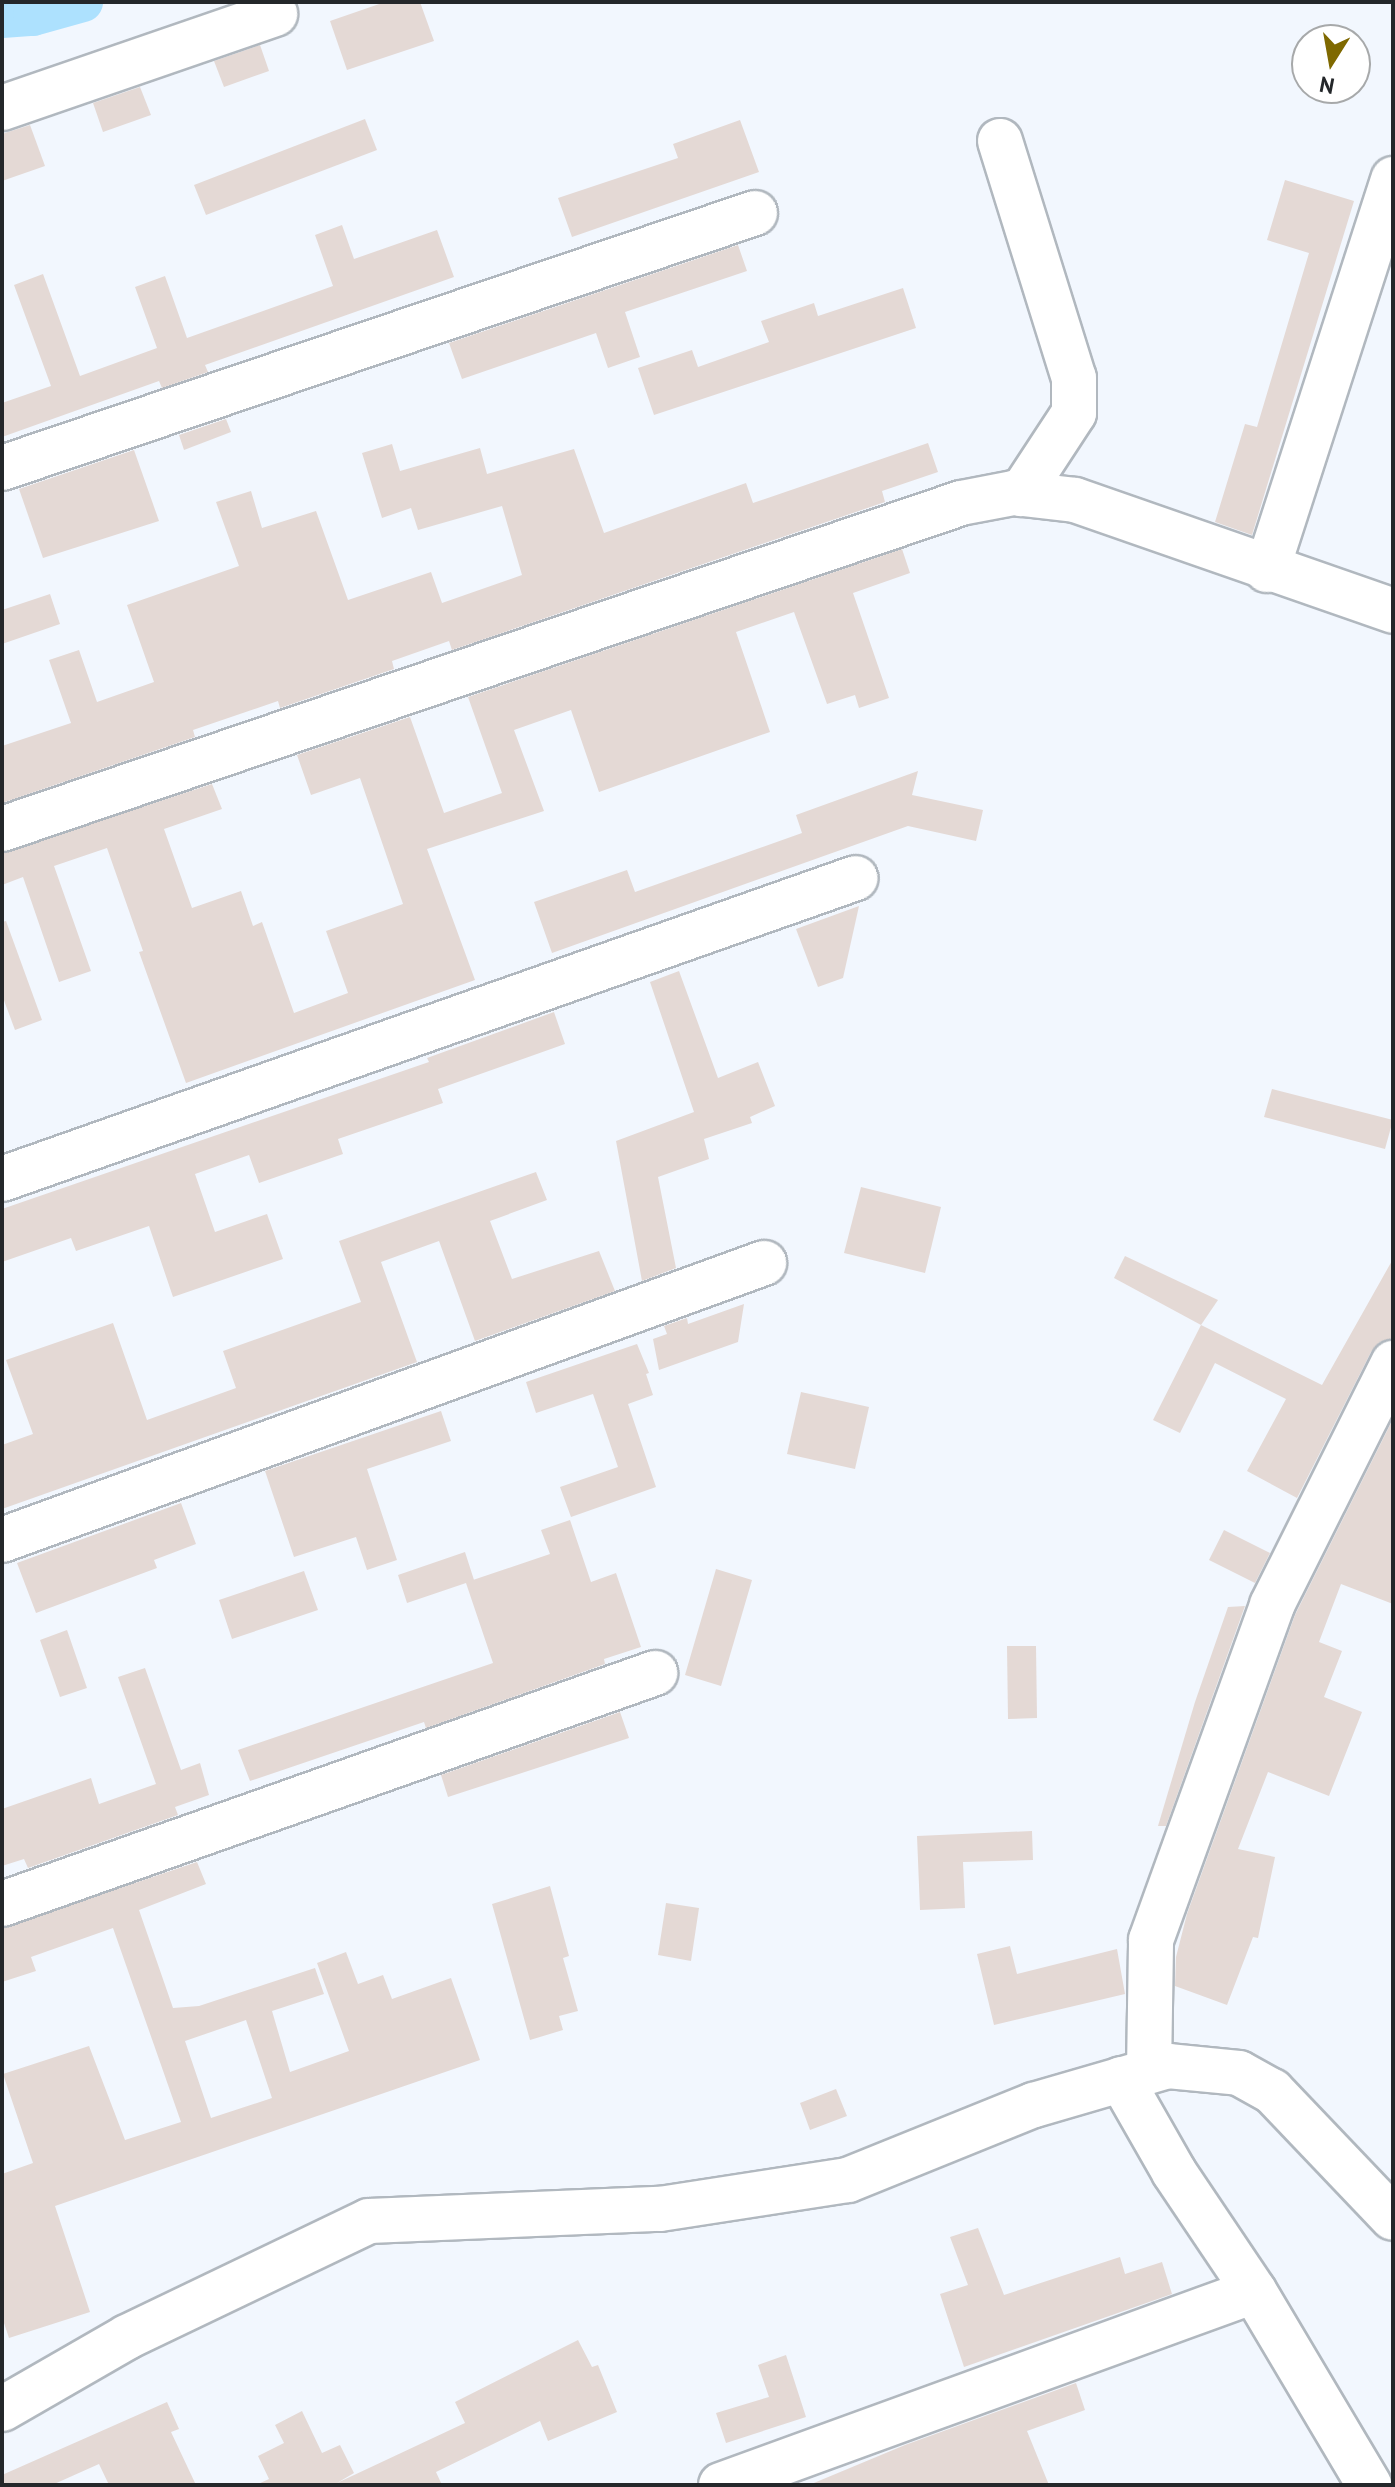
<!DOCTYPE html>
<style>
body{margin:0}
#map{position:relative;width:1395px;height:2487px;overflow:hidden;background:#f2f7fe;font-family:"PT Sans",sans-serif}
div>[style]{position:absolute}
.canal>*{height:40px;margin:-20px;padding:0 20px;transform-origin:20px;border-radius:20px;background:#ade1fe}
.building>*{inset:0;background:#e4d9d5}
.roads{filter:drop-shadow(2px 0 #b1b8bf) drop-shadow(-2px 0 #b1b8bf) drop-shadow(0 2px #b1b8bf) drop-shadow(0 -2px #b1b8bf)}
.minor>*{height:44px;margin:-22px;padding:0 22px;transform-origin:22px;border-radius:22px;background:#fff}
span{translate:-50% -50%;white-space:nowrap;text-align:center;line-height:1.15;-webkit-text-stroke:6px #fff;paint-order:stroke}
.frame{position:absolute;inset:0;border:4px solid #24272a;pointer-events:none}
.north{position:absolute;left:1291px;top:24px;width:80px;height:80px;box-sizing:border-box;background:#fff;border:2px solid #a7a9aa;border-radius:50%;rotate:191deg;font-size:22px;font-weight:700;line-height:32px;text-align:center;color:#24272a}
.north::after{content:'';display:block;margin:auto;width:28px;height:36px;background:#7f6900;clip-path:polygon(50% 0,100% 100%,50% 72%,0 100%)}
</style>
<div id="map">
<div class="canal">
<i style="left:2px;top:18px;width:31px;rotate:-4deg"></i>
<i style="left:33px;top:16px;width:52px;rotate:-15.6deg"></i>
</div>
<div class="building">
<i style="clip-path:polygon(385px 2px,420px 2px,434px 41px,347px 70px,330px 21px)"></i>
<i style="clip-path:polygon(260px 45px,269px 71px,224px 87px,214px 61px)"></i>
<i style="clip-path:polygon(140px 87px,151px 115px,103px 132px,93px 103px)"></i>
<i style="clip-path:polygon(365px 119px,377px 150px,206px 215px,194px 185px)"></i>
<i style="clip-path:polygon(740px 120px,759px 172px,572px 237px,558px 198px,678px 158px,673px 144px)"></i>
<i style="clip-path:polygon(30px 125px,45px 166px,2px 181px,2px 134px)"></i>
<i style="clip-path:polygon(1285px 180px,1354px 201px,1252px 535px,1215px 522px,1245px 424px,1257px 427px,1309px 253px,1267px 240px)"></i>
<i style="clip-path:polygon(342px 225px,354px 259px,437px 230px,454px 277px,205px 365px,208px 372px,162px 388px,159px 381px,2px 437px,2px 403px,51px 386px,14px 285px,43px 274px,80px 376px,157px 348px,135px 287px,165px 276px,187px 338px,333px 286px,315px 235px)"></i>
<i style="clip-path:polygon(738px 245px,747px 271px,625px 312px,640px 357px,608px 368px,596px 333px,462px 379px,449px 343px)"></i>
<i style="clip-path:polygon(903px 288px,916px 328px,654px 415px,638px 368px,692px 350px,698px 367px,769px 342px,761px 321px,814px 303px,818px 316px)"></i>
<i style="clip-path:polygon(226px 419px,231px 432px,184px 450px,179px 435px)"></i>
<i style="clip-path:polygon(928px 443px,938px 472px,882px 491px,885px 502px,452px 650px,449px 641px,392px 661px,394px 669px,280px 708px,278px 701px,193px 730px,195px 737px,2px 803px,2px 746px,71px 723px,49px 660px,79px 650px,97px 702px,154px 682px,127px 605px,239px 566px,216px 502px,251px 491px,262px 528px,316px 511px,348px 600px,431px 572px,442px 603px,522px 575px,502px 506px,418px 530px,411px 508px,382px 518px,362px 453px,392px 444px,400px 471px,480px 448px,487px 474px,574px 449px,604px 533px,746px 483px,753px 503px)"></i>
<i style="clip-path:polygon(134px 450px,159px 521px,43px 558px,19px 489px)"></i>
<i style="clip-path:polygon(902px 549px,910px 573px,853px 593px,889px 698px,859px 708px,855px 695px,827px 704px,794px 612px,736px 632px,770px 732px,599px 792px,571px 710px,514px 730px,544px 811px,427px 849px,475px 980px,186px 1083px,139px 952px,143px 951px,107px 848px,54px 866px,91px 971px,59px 982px,23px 877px,2px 885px,2px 853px,212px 784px,222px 809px,164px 829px,192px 908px,241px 891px,253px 926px,262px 922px,294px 1013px,348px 993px,326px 931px,403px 904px,360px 778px,311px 795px,297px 755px,410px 717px,444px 813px,502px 793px,468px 697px)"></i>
<i style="clip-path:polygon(50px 594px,60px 624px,2px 644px,2px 610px)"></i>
<i style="clip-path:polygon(918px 771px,912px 795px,983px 810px,976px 841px,908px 826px,552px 953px,534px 902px,627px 870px,635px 892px,802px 833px,796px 815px)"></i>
<i style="clip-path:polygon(859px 906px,843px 978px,818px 987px,796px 929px)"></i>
<i style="clip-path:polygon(6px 921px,42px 1020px,15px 1030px,2px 995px,2px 922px)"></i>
<i style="clip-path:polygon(679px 971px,718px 1078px,758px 1062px,775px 1106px,750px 1117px,752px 1123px,704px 1139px,709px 1159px,658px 1177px,676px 1268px,642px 1281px,616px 1141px,694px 1112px,650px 982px)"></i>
<i style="clip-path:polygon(554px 1012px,565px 1044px,438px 1089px,443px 1103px,338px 1139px,343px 1154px,259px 1183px,249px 1155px,195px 1174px,215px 1232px,267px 1214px,283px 1259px,173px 1297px,149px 1226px,76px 1251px,71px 1238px,2px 1262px,2px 1209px,429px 1062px,427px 1058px)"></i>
<i style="clip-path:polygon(1272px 1089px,1393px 1120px,1385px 1149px,1264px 1117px)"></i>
<i style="clip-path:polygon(536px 1172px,547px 1200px,490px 1221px,512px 1279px,599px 1251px,615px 1291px,475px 1341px,439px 1241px,381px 1262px,417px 1362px,2px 1509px,2px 1445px,33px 1434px,6px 1360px,113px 1323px,147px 1420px,236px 1388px,223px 1351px,361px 1302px,339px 1241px)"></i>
<i style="clip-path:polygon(861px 1187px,941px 1207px,925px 1273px,844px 1253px)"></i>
<i style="clip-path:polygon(1125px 1256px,1218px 1300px,1201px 1325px,1114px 1278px)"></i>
<i style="clip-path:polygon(1393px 1259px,1393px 1338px,1380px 1342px,1371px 1352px,1297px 1498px,1247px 1471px,1286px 1399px,1215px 1363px,1180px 1433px,1153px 1420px,1201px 1325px,1322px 1385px)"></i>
<i style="clip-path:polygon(744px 1304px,738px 1342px,659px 1370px,653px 1339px,667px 1334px,664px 1326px,687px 1318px,688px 1324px)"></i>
<i style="clip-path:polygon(637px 1344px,649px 1373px,646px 1374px,653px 1395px,628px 1404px,656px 1487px,571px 1517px,560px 1487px,618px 1467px,593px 1394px,536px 1413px,526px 1382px)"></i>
<i style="clip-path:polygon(801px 1392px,869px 1407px,855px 1469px,787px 1454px)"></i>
<i style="clip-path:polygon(441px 1411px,451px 1441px,367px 1469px,397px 1560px,367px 1570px,356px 1537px,294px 1557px,265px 1471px)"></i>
<i style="clip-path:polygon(1393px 1419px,1393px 1604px,1341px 1584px,1319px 1642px,1342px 1651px,1324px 1697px,1362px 1712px,1329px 1796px,1268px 1772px,1238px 1849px,1275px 1857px,1258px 1938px,1253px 1937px,1227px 2005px,1175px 1986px,1176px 1957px,1187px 1914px,1295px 1615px)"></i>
<i style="clip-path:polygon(181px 1503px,196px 1544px,154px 1560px,157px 1568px,36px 1613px,17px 1563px)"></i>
<i style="clip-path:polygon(570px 1520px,591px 1582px,616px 1573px,641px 1647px,604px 1659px,605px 1664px,426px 1728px,424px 1722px,250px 1781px,238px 1750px,493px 1663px,466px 1583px,407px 1603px,398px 1575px,465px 1552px,474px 1580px,470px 1581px,550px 1554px,541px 1530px)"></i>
<i style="clip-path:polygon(1224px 1530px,1270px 1553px,1255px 1583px,1209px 1560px)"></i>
<i style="clip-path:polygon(716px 1569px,752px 1580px,721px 1686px,685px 1675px)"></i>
<i style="clip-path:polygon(304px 1571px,318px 1610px,232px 1639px,219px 1600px)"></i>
<i style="clip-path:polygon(1245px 1606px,1166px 1826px,1158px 1826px,1195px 1702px,1228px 1607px)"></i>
<i style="clip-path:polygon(67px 1630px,87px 1688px,60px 1697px,40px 1640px)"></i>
<i style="clip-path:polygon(1007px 1646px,1036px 1646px,1037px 1718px,1008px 1719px)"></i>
<i style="clip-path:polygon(145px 1668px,181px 1770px,200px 1763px,209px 1795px,175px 1807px,178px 1815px,28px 1868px,24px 1859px,2px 1866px,2px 1809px,91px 1778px,99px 1804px,156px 1784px,118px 1677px)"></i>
<i style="clip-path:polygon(620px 1712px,629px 1738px,448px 1797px,441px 1775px)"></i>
<i style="clip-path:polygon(1032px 1831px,1033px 1860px,963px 1862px,965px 1908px,920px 1910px,917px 1836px)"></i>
<i style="clip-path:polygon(evenodd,197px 1862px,206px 1884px,139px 1910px,173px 2008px,199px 2006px,315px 1968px,324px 1994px,272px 2011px,290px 2072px,349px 2051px,317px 1963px,346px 1952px,358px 1984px,383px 1975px,392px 1999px,451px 1978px,480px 2060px,55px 2206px,90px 2312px,9px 2338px,2px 2317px,2px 2174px,33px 2163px,3px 2074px,89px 2046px,125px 2140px,181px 2122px,113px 1928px,31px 1957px,36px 1971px,2px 1982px,2px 1928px,197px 1862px,246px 2020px,272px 2098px,211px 2118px,185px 2041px,246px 2020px)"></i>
<i style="clip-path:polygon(550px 1886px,569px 1956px,563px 1958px,578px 2011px,559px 2016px,563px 2030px,530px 2040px,492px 1904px)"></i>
<i style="clip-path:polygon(666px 1903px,699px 1908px,691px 1961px,658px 1955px)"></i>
<i style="clip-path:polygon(1010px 1946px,1017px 1974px,1117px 1949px,1125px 1994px,994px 2025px,977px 1954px)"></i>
<i style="clip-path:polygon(836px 2089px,847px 2116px,810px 2130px,800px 2103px)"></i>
<i style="clip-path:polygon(978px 2228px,1004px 2295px,1120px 2257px,1125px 2274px,1162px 2262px,1172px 2294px,964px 2367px,940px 2294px,968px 2285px,950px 2237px)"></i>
<i style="clip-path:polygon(578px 2340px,592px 2367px,598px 2365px,617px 2412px,548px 2441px,540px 2421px,436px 2472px,442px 2485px,256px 2485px,269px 2479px,258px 2456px,284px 2443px,275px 2425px,302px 2411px,322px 2453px,340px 2445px,354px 2473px,337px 2483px,465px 2423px,455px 2402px)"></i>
<i style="clip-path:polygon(786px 2355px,806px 2417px,726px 2443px,716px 2413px,769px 2397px,758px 2365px)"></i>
<i style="clip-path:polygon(1076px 2383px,1085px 2410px,1027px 2431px,1049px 2485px,809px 2485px,905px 2445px)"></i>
<i style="clip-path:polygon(167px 2402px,179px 2429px,171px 2432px,196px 2485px,109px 2485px,99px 2464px,52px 2485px,2px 2485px,2px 2475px)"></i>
</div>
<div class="roads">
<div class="minor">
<i style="left:2px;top:108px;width:289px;rotate:-19deg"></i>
<i style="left:1000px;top:141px;width:248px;rotate:72.7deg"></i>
<i style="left:1074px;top:378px;width:35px;rotate:90deg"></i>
<i style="left:1074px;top:413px;width:97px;rotate:123.2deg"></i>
<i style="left:2px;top:468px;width:795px;rotate:-18.71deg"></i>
<i style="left:1267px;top:570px;width:411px;rotate:-72.1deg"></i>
<i style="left:2px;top:829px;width:1013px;rotate:-18.77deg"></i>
<i style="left:961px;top:503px;width:54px;rotate:-10.7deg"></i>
<i style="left:1014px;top:493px;width:61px;rotate:6.5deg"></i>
<i style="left:1075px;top:500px;width:337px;rotate:19.2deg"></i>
<i style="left:2px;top:1179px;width:905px;rotate:-19.42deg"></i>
<i style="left:2px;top:1540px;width:811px;rotate:-19.98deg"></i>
<i style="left:2px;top:1904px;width:693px;rotate:-19.48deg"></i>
<i style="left:1149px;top:2071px;width:131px;rotate:-89.1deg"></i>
<i style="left:1151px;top:1940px;width:356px;rotate:-70.1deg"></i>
<i style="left:1272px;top:1605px;width:271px;rotate:-63.4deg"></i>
<i style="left:1121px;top:2079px;width:107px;rotate:60.3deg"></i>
<i style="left:1174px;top:2172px;width:143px;rotate:56.1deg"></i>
<i style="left:1254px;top:2291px;width:226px;rotate:59.3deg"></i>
<i style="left:2px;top:2409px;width:144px;rotate:-29.9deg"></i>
<i style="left:127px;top:2337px;width:268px;rotate:-25.6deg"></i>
<i style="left:369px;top:2221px;width:291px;rotate:-2.4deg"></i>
<i style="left:660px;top:2209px;width:190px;rotate:-8.8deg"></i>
<i style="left:848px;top:2180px;width:201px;rotate:-22deg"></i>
<i style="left:1034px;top:2105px;width:140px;rotate:-16.2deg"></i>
<i style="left:1168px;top:2066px;width:71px;rotate:5.6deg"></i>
<i style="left:1239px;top:2073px;width:38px;rotate:29deg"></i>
<i style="left:1272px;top:2091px;width:175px;rotate:46.4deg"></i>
<i style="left:721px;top:2485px;width:567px;rotate:-20deg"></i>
</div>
</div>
<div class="frame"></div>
<div class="north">N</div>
</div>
